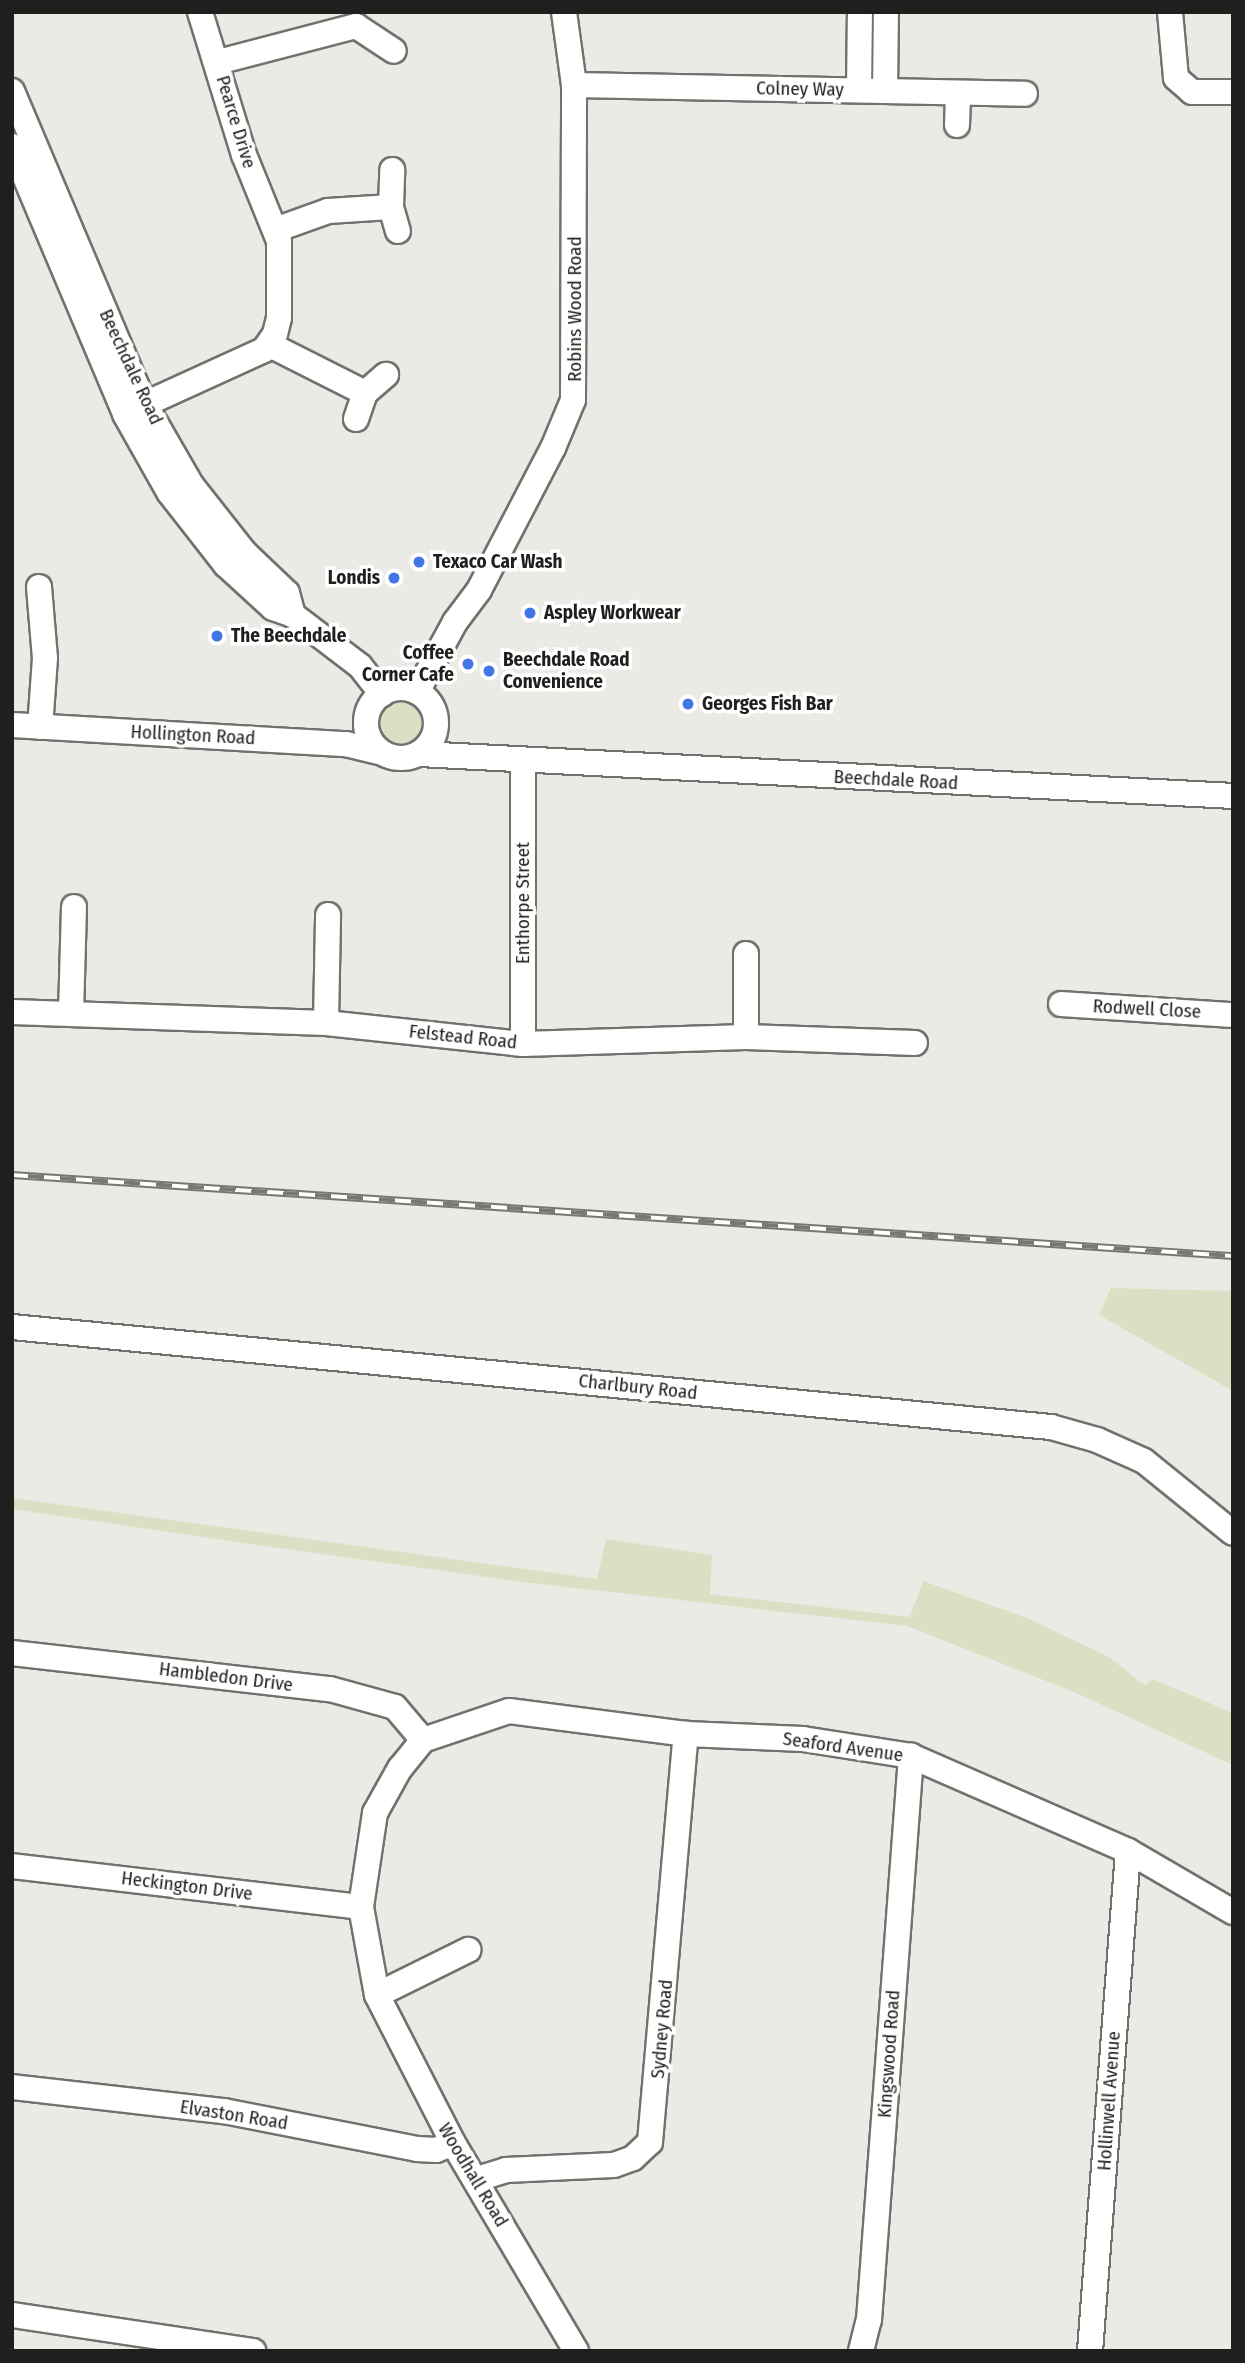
<!DOCTYPE html>
<style>
body{margin:0}
#map{position:relative;width:1245px;height:2363px;overflow:hidden;background:#eaebe5;font-family:"Fira Sans Condensed",sans-serif}
div>[style]{position:absolute}
.green>*{inset:0;background:#dae0c3}
.round{border-radius:50%}
.roads{filter:drop-shadow(2px 0 #71726e) drop-shadow(-2px 0 #71726e) drop-shadow(0 2px #71726e) drop-shadow(0 -2px #71726e)}
.minor>*{height:24px;margin:-12px;padding:0 12px;transform-origin:12px;border-radius:12px;background:#fff}
.minor>.ring{margin:-12px;padding:0;box-sizing:content-box;background:none;border:24px solid #fff;border-radius:50%}
.rail>*{height:8px;margin-top:-4px;transform-origin:0;background:repeating-linear-gradient(90deg,#fff 0 16px,#777874 0 32px);box-sizing:border-box;border-block:2px solid #777874}
.dots>*{width:19px;height:19px;translate:-50% -50%;box-sizing:border-box;border:4px solid #fff;border-radius:50%}
span{translate:-50% -50%;white-space:nowrap;text-align:center;line-height:1.15;-webkit-text-stroke:7px #fff;paint-order:stroke}
.street-label{font-size:19px;color:#1f201e}
.poi-label{font-size:19px;color:#1f201e;font-weight:700}
.left{translate:0 -50%;text-align:left}
.right{translate:-100% -50%;text-align:right}
.frame{position:absolute;inset:0;border:14px solid #1f201e;pointer-events:none}
</style>
<div id="map">
<div class="green">
<i class="round" style="left:380px;top:701px;width:42px;height:42px"></i>
<i style="clip-path:polygon(1111px 1288px,1233px 1291px,1233px 1391px,1099px 1315px)"></i>
<i style="clip-path:polygon(12px 1498px,597px 1579px,606px 1539px,712px 1555px,710px 1594px,910px 1617px,923px 1581px,1027px 1618px,1107px 1656px,1145px 1685px,1153px 1679px,1233px 1713px,1233px 1765px,1074px 1692px,907px 1626px,523px 1582px,244px 1543px,12px 1509px)"></i>
</div>
<div class="roads">
<div class="minor">
<i style="left:1170px;top:12px;width:66px;rotate:84.8deg"></i>
<i style="left:1176px;top:78px;width:21px;rotate:41deg"></i>
<i style="left:1192px;top:92px;width:41px"></i>
<i style="left:218px;top:62px;width:143px;rotate:-14.6deg"></i>
<i style="left:356px;top:26px;width:45px;rotate:33.3deg"></i>
<i style="left:574px;top:85px;width:451px;rotate:1.1deg"></i>
<i style="left:859px;top:90px;width:78px;rotate:-89.3deg"></i>
<i style="left:12px;top:91px;width:339px;rotate:67.1deg"></i>
<i style="left:144px;top:403px;width:96px;rotate:60deg"></i>
<i style="left:192px;top:486px;width:85px;rotate:51.7deg"></i>
<i style="left:245px;top:553px;width:58px;rotate:43.6deg"></i>
<i style="left:287px;top:593px;width:23px;rotate:75deg"></i>
<i style="left:885px;top:91px;width:79px;rotate:-89.3deg"></i>
<i style="left:957px;top:125px;width:32px;rotate:-88deg"></i>
<i style="left:12px;top:146px;width:291px;rotate:67.1deg"></i>
<i style="left:125px;top:414px;width:90px;rotate:60.6deg"></i>
<i style="left:169px;top:492px;width:93px;rotate:52deg"></i>
<i style="left:226px;top:565px;width:64px;rotate:42.5deg"></i>
<i style="left:273px;top:608px;width:21px;rotate:19deg"></i>
<i style="left:293px;top:615px;width:84px;rotate:37.3deg"></i>
<i style="left:360px;top:666px;width:36px;rotate:52deg"></i>
<i style="left:391px;top:207px;width:37px;rotate:-88deg"></i>
<i style="left:275px;top:230px;width:56px;rotate:-19.7deg"></i>
<i style="left:328px;top:211px;width:63px;rotate:-3.6deg"></i>
<i style="left:391px;top:207px;width:25px;rotate:74deg"></i>
<i style="left:270px;top:345px;width:106px;rotate:26.8deg"></i>
<i style="left:130px;top:411px;width:147px;rotate:-24.5deg"></i>
<i style="left:264px;top:350px;width:19px;rotate:-55deg"></i>
<i style="left:275px;top:334px;width:16px;rotate:-76deg"></i>
<i style="left:279px;top:318px;width:77px;rotate:-90deg"></i>
<i style="left:279px;top:241px;width:93px;rotate:-112.1deg"></i>
<i style="left:244px;top:155px;width:150px;rotate:-107.1deg"></i>
<i style="left:356px;top:419px;width:28px;rotate:-71deg"></i>
<i style="left:365px;top:393px;width:28px;rotate:-41deg"></i>
<i style="left:39px;top:587px;width:71px;rotate:85.2deg"></i>
<i style="left:45px;top:658px;width:69px;rotate:94.1deg"></i>
<i class="ring" style="left:366px;top:688px;width:46px;height:46px"></i>
<i style="left:417px;top:692px;width:80px;rotate:-61.5deg"></i>
<i style="left:455px;top:622px;width:40px;rotate:-53deg"></i>
<i style="left:479px;top:590px;width:160px;rotate:-62.5deg"></i>
<i style="left:553px;top:448px;width:52px;rotate:-67.4deg"></i>
<i style="left:573px;top:400px;width:315px;rotate:-89.8deg"></i>
<i style="left:574px;top:85px;width:74px;rotate:-97.8deg"></i>
<i style="left:12px;top:725px;width:335px;rotate:3.3deg"></i>
<i style="left:346px;top:744px;width:34px;rotate:14deg"></i>
<i style="left:419px;top:754px;width:815px;rotate:2.95deg"></i>
<i style="left:523px;top:762px;width:282px;rotate:90deg"></i>
<i style="left:1061px;top:1004px;width:172px;rotate:3.7deg"></i>
<i style="left:12px;top:1012px;width:314px;rotate:2deg"></i>
<i style="left:326px;top:1023px;width:198px;rotate:6.1deg"></i>
<i style="left:523px;top:1044px;width:223px;rotate:-1.8deg"></i>
<i style="left:746px;top:1037px;width:169px;rotate:2deg"></i>
<i style="left:71px;top:1014px;width:107px;rotate:-88.4deg"></i>
<i style="left:326px;top:1023px;width:108px;rotate:-88.9deg"></i>
<i style="left:746px;top:1037px;width:83px;rotate:-90deg"></i>
<i style="left:12px;top:1327px;width:1044px;rotate:5.5deg"></i>
<i style="left:1051px;top:1427px;width:48px;rotate:15.8deg"></i>
<i style="left:1097px;top:1440px;width:51px;rotate:24.1deg"></i>
<i style="left:1144px;top:1461px;width:114px;rotate:39deg"></i>
<i style="left:12px;top:1653px;width:320px;rotate:6.5deg"></i>
<i style="left:330px;top:1689px;width:67px;rotate:15.5deg"></i>
<i style="left:395px;top:1707px;width:43px;rotate:49.7deg"></i>
<i style="left:423px;top:1740px;width:91px;rotate:-18.6deg"></i>
<i style="left:509px;top:1711px;width:178px;rotate:7.4deg"></i>
<i style="left:686px;top:1734px;width:117px;rotate:2.4deg"></i>
<i style="left:803px;top:1739px;width:109px;rotate:8.9deg"></i>
<i style="left:911px;top:1756px;width:237px;rotate:23.6deg"></i>
<i style="left:1128px;top:1851px;width:121px;rotate:30.2deg"></i>
<i style="left:423px;top:1740px;width:36px;rotate:129deg"></i>
<i style="left:400px;top:1768px;width:51px;rotate:119.1deg"></i>
<i style="left:375px;top:1813px;width:95px;rotate:98.5deg"></i>
<i style="left:361px;top:1907px;width:89px;rotate:79.7deg"></i>
<i style="left:377px;top:1995px;width:166px;rotate:62.8deg"></i>
<i style="left:453px;top:2143px;width:242px;rotate:59.4deg"></i>
<i style="left:12px;top:1866px;width:351px;rotate:6.7deg"></i>
<i style="left:377px;top:1995px;width:102px;rotate:-26.3deg"></i>
<i style="left:12px;top:2087px;width:213px;rotate:6.5deg"></i>
<i style="left:224px;top:2111px;width:197px;rotate:11.1deg"></i>
<i style="left:417px;top:2149px;width:19px;rotate:3deg"></i>
<i style="left:436px;top:2150px;width:18px;rotate:-22deg"></i>
<i style="left:477px;top:2179px;width:30px;rotate:-17deg"></i>
<i style="left:506px;top:2170px;width:108px;rotate:-2.7deg"></i>
<i style="left:614px;top:2165px;width:20px;rotate:-20deg"></i>
<i style="left:633px;top:2158px;width:23px;rotate:-43deg"></i>
<i style="left:650px;top:2142px;width:410px;rotate:-85deg"></i>
<i style="left:12px;top:2315px;width:244px;rotate:8.5deg"></i>
<i style="left:861px;top:2351px;width:32px;rotate:-76deg"></i>
<i style="left:869px;top:2320px;width:566px;rotate:-85.74deg"></i>
<i style="left:1090px;top:2351px;width:501px;rotate:-85.65deg"></i>
</div>
</div>
<div class="rail">
<i style="left:12px;top:1175px;width:1224px;rotate:3.8deg"></i>
</div>
<div class="dots">
<i style="left:419px;top:562px;background:#4276e6"></i>
<i style="left:394px;top:578px;background:#4276e6"></i>
<i style="left:530px;top:613px;background:#4276e6"></i>
<i style="left:217px;top:636px;background:#4276e6"></i>
<i style="left:468px;top:664px;background:#4276e6"></i>
<i style="left:489px;top:671px;background:#4276e6"></i>
<i style="left:688px;top:704px;background:#4276e6"></i>
</div>
<div class="street-label">
<span style="left:800px;top:89px;rotate:1deg">Colney Way</span>
<span style="left:236px;top:122px;rotate:73deg">Pearce Drive</span>
<span style="left:575px;top:309px;rotate:-90deg">Robins Wood Road</span>
<span style="left:131px;top:367px;rotate:65deg">Beechdale Road</span>
<span style="left:193px;top:735px;rotate:3deg">Hollington Road</span>
<span style="left:896px;top:780px;rotate:3deg">Beechdale Road</span>
<span style="left:523px;top:903px;rotate:-90deg">Enthorpe Street</span>
<span style="left:1147px;top:1009px;rotate:3deg">Rodwell Close</span>
<span style="left:463px;top:1037px;rotate:6deg">Felstead Road</span>
<span style="left:638px;top:1387px;rotate:6deg">Charlbury Road</span>
<span style="left:226px;top:1677px;rotate:7deg">Hambledon Drive</span>
<span style="left:843px;top:1747px;rotate:8deg">Seaford Avenue</span>
<span style="left:187px;top:1886px;rotate:7deg">Heckington Drive</span>
<span style="left:662px;top:2029px;rotate:-85deg">Sydney Road</span>
<span style="left:889px;top:2054px;rotate:-86deg">Kingswood Road</span>
<span style="left:1109px;top:2101px;rotate:-86deg">Hollinwell Avenue</span>
<span style="left:234px;top:2115px;rotate:9deg">Elvaston Road</span>
<span style="left:473px;top:2175px;rotate:59deg">Woodhall Road</span>
</div>
<div class="poi-label">
<span class="left" style="left:433px;top:562px">Texaco Car Wash</span>
<span class="right" style="left:380px;top:578px">Londis</span>
<span class="left" style="left:544px;top:613px">Aspley Workwear</span>
<span class="left" style="left:231px;top:636px">The Beechdale</span>
<span class="right" style="left:454px;top:664px">Coffee<br>Corner Cafe</span>
<span class="left" style="left:503px;top:671px">Beechdale Road<br>Convenience</span>
<span class="left" style="left:702px;top:704px">Georges Fish Bar</span>
</div>
<div class="frame"></div>
</div>
